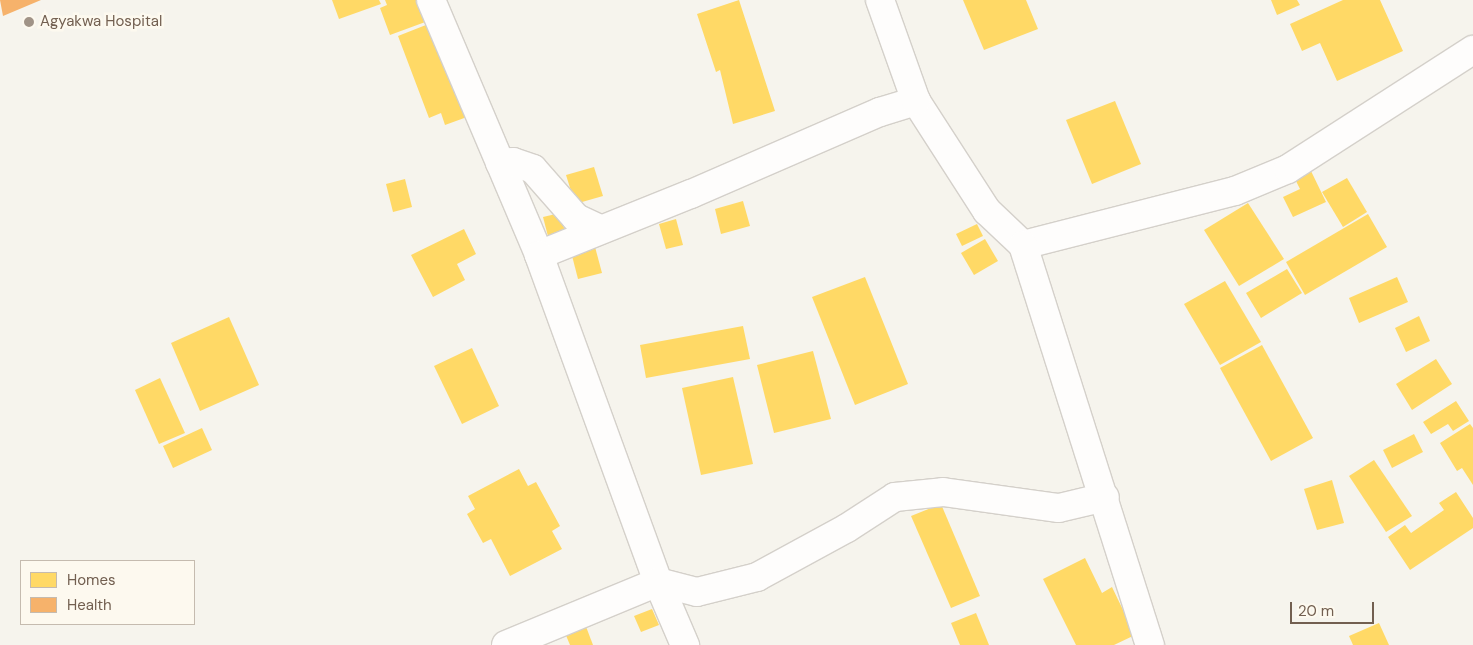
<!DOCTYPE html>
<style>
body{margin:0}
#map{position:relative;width:1473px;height:645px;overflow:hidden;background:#f6f4ed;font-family:"DM Sans",sans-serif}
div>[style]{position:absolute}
.homes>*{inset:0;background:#ffd966}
.health>*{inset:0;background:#f6b26b}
.roads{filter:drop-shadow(1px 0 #d4d0ca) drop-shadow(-1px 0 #d4d0ca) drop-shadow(0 1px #d4d0ca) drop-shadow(0 -1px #d4d0ca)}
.minor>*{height:28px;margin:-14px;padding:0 14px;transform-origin:14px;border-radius:14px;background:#fefdfc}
.dots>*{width:14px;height:14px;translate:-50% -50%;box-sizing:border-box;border:2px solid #fdf9ef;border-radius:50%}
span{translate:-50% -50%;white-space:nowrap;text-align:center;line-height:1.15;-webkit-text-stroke:5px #fdf9ef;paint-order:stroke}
.poi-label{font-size:15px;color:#725f50}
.left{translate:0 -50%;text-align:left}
.legend{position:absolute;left:20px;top:560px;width:175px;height:65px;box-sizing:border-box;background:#fdf9ef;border:1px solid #c5bbaf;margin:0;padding:6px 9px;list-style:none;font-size:15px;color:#725f50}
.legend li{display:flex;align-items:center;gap:10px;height:25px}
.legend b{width:25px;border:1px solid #c5bbaf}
.scale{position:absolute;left:1290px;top:602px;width:84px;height:22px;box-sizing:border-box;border:2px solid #725f50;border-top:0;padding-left:6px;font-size:15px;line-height:18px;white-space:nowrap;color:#725f50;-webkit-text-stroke:4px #fdf9ef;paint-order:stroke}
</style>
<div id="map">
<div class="homes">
<i style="clip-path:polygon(332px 0,379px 0,381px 4px,339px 19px)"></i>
<i style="clip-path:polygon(385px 0,420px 0,428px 21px,390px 35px,380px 8px,387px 5px)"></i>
<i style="clip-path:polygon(739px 0,775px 111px,733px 124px,720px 70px,716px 72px,697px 14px)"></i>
<i style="clip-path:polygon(963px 0,1026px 0,1038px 29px,984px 50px)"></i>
<i style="clip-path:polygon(1271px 0,1297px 0,1300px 5px,1277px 15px)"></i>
<i style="clip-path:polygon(1343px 0,1380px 0,1403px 51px,1337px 81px,1320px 43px,1302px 51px,1290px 24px)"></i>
<i style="clip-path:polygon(431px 23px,467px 117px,445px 125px,441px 113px,429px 118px,398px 36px)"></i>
<i style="clip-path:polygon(1115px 101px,1141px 164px,1092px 184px,1066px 120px)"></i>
<i style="clip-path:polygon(594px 167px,603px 196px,575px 204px,566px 175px)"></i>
<i style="clip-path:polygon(1311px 171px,1326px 202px,1293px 217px,1283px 197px,1300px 189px,1295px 179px)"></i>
<i style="clip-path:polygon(1347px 178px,1367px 212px,1343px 227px,1322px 192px)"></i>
<i style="clip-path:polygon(405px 179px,412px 207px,393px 212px,386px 184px)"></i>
<i style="clip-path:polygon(743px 201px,750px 226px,721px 234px,715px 209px)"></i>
<i style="clip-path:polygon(1248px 203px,1284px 259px,1239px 286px,1204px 230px)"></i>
<i style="clip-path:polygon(560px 213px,567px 239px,550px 244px,543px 217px)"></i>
<i style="clip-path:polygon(1368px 214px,1387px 247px,1305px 295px,1286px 262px)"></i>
<i style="clip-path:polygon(676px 219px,683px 245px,666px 249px,659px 224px)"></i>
<i style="clip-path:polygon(977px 224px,983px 236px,962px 246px,956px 234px)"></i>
<i style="clip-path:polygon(464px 229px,476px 254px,457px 264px,465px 280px,433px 297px,411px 255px)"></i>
<i style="clip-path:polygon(985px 239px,998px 261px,974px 275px,961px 253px)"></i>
<i style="clip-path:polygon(594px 243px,602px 273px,578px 279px,570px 248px)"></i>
<i style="clip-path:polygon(1287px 269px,1302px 293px,1261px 318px,1246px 293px)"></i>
<i style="clip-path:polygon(865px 277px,908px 384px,855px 405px,812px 297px)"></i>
<i style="clip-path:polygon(1397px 277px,1408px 302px,1359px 323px,1349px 298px)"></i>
<i style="clip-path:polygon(1225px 281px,1261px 342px,1220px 365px,1184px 304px)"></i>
<i style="clip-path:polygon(1419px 316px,1430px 341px,1406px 352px,1395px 328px)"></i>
<i style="clip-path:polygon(229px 317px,259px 385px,200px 411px,171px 343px)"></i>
<i style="clip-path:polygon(743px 326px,750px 359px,646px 378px,640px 345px)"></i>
<i style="clip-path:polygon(1262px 345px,1313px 438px,1271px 461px,1220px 368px)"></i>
<i style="clip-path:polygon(472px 348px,499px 406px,462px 424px,434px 366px)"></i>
<i style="clip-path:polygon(813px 351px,831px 419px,774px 433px,757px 365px)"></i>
<i style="clip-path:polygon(1436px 359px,1452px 384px,1412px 410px,1396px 384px)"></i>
<i style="clip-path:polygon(733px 377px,753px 464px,701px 475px,682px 388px)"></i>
<i style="clip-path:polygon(160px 378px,185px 433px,159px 444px,135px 390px)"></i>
<i style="clip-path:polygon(1456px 401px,1469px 421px,1453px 431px,1448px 424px,1431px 434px,1423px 422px)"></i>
<i style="clip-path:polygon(1470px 424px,1473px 428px,1473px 485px,1462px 468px,1457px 471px,1440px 443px)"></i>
<i style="clip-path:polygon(202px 428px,212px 450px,173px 468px,163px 446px)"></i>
<i style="clip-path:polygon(1414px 434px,1423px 452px,1392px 468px,1383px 450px)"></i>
<i style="clip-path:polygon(1374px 460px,1412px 516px,1386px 532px,1349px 476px)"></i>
<i style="clip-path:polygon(519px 469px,528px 486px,536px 482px,560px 526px,552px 531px,562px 549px,510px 576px,491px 539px,483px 543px,467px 514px,475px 509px,468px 496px)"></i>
<i style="clip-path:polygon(1332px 480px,1344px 523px,1317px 530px,1304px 489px)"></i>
<i style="clip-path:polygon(1456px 492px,1473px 518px,1473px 528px,1410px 570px,1388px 537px,1405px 525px,1411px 533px,1444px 510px,1439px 503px)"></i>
<i style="clip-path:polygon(941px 504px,980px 596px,951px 608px,911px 516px)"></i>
<i style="clip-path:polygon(1085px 558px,1102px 593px,1112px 587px,1135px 635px,1114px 645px,1076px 645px,1043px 579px)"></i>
<i style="clip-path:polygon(652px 609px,659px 625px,641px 632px,634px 616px)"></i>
<i style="clip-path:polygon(976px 613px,989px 645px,960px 645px,951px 623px)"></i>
<i style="clip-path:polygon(1379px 623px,1389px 645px,1353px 645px,1349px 636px)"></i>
<i style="clip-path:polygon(585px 624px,593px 645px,570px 645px,565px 633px)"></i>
</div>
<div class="health">
<i style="clip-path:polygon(0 0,41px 0,3px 16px)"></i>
</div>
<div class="roads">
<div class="minor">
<i style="left:431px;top:0;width:277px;rotate:67deg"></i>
<i style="left:539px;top:255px;width:164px;rotate:-21.9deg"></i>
<i style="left:691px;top:194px;width:206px;rotate:-23.5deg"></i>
<i style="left:880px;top:112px;width:38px;rotate:-17deg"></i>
<i style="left:916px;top:101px;width:131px;rotate:57.2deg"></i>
<i style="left:987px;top:211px;width:50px;rotate:43.4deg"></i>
<i style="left:1023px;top:245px;width:219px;rotate:-14.3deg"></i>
<i style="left:1235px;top:191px;width:57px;rotate:-22.5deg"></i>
<i style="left:1288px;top:169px;width:220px;rotate:-32.8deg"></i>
<i style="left:880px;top:0;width:107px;rotate:70.4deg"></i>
<i style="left:500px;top:163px;width:13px;rotate:-4deg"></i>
<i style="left:513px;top:162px;width:21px;rotate:19deg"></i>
<i style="left:533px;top:169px;width:65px;rotate:48.7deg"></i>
<i style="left:576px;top:218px;width:26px;rotate:25deg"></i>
<i style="left:1023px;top:245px;width:420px;rotate:72.4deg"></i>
<i style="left:539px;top:255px;width:348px;rotate:70deg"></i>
<i style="left:658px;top:582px;width:69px;rotate:66.8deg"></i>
<i style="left:506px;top:645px;width:165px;rotate:-22.5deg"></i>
<i style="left:658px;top:582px;width:40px;rotate:14.4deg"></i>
<i style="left:697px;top:592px;width:62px;rotate:-14deg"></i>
<i style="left:757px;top:577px;width:102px;rotate:-28.6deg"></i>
<i style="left:847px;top:528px;width:57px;rotate:-32.9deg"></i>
<i style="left:895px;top:497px;width:48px;rotate:-5.9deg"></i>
<i style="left:943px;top:492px;width:117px;rotate:7.9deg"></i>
<i style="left:1059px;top:508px;width:47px;rotate:-13.4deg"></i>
</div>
</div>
<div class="dots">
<i style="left:29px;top:22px;background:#a09387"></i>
</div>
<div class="poi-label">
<span class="left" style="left:40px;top:22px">Agyakwa Hospital</span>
</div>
<ul class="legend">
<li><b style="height:14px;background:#ffd966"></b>Homes</li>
<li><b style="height:14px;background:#f6b26b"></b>Health</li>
</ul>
<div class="scale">20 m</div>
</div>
